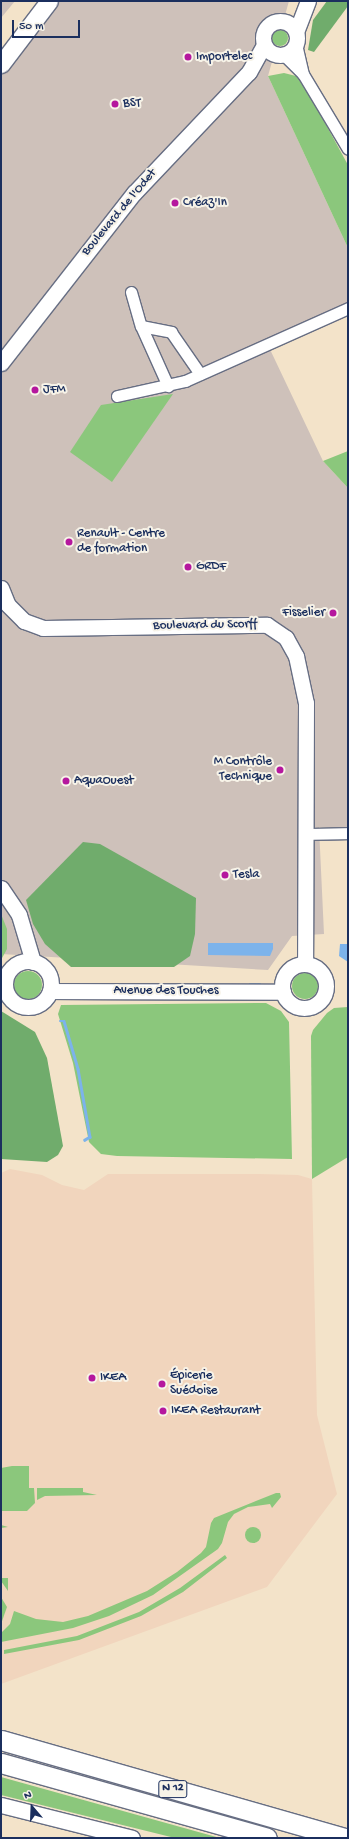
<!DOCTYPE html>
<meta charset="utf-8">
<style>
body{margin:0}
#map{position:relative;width:349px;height:1839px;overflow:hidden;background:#f3e3c9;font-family:"Gochi Hand",sans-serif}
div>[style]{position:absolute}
.built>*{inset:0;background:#f1d5bd}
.industrial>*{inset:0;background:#cec1ba}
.green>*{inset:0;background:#8bc77c}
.round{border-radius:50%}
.forest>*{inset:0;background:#70ac6c}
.water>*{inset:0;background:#7cb3eb}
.stream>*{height:2.5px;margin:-1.25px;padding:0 1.25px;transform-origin:1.25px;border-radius:1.25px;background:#7cb3eb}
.roads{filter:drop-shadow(1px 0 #676e83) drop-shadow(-1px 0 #676e83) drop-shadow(0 1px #676e83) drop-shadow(0 -1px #676e83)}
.street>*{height:11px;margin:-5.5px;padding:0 5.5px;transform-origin:5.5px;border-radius:5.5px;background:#fff}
.secondary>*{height:15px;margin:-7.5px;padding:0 7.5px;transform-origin:7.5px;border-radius:7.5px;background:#fff}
.secondary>.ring{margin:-7.5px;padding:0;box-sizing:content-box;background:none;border:15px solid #fff;border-radius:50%}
.primary>*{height:17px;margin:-8.5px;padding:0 8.5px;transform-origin:8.5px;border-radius:8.5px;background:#fff}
.highway>*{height:19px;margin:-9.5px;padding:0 9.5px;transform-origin:9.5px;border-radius:9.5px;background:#fff}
.dots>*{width:11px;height:11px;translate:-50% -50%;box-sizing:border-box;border:2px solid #f7f3e8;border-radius:50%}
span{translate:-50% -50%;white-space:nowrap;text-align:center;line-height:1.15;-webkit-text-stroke:4px #f7f3e8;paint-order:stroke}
.shield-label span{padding:1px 3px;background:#f7f3e8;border:1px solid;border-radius:3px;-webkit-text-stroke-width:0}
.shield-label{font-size:12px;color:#1b2f5e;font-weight:700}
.poi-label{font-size:13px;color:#1b2f5e}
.left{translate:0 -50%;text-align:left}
.right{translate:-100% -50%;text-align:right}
.street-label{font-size:13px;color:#1b2f5e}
.frame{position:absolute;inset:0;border:2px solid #1b2f5e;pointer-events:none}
.north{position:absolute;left:12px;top:1787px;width:40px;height:40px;-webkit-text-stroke:3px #f7f3e8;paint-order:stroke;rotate:341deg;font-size:11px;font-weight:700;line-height:16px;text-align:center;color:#1b2f5e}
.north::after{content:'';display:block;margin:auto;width:14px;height:18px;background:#1b2f5e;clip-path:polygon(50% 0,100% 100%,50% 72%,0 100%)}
.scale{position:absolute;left:12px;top:20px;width:68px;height:18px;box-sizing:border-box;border:2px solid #1b2f5e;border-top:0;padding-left:5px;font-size:12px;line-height:14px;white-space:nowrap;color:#1b2f5e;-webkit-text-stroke:3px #f7f3e8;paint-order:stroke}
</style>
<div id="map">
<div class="built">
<i style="clip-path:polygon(10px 1169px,42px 1175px,62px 1185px,84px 1190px,108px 1174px,259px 1174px,298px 1175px,312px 1179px,317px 1415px,337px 1494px,267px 1587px,1px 1684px,1px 1173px)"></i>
</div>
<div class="industrial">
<i style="clip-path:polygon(1px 1px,15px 1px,1px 18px)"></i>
<i style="clip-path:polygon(57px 1px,289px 1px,268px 76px,348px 248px,348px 304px,266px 341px,323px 461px,348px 488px,348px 827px,319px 827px,324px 934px,292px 936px,268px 970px,1px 954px,1px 60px)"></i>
</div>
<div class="green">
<i class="round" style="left:272px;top:30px;width:16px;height:16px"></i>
<i style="clip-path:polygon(284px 73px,300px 77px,348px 165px,348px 248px,268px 76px)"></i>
<i style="clip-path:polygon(173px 394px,112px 482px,70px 452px,101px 405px)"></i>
<i style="clip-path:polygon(348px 451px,348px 488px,323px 461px)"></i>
<i style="clip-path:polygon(1px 914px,7px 929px,7px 949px,1px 960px)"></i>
<i class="round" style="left:14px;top:971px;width:28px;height:28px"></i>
<i class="round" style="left:292px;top:973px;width:26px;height:26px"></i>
<i style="clip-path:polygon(266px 1003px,281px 1011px,289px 1022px,292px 1159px,117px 1156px,101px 1154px,89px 1142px,73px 1063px,58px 1014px,61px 1005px)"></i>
<i style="clip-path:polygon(348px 1007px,348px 1157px,312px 1179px,311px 1036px,313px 1030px,327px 1013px,334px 1008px)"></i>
<i style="clip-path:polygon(12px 1466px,29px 1466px,29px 1488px,34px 1488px,35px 1503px,27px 1511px,1px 1511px,1px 1468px)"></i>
<i style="clip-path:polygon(37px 1488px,83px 1488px,83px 1492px,97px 1495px,45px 1496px,37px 1500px)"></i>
<i style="clip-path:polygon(276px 1493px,280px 1493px,281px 1497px,272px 1508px,270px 1504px,248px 1507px,234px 1514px,228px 1522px,222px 1543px,218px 1549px,153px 1595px,109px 1616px,73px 1628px,1px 1642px,1px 1633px,10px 1624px,14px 1611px,36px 1619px,63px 1622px,88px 1616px,147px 1591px,177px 1572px,201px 1553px,206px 1547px,211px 1523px,214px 1518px)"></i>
<i style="clip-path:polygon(1px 1525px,8px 1527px,1px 1528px,2px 1578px,8px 1578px,8px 1591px,1px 1581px)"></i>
<i class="round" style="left:245px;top:1527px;width:16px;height:16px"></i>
<i style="clip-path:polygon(225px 1555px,227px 1558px,183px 1592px,141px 1616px,79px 1640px,4px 1654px,4px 1650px,77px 1636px,139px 1612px,180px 1588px)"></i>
<i style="clip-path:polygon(1px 1597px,7px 1607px,1px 1624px)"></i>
<i style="clip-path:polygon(1px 1777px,202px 1833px,220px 1838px,175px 1838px,1px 1795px)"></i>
</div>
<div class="forest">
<i style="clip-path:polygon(327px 1px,348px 1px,348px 6px,314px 52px,308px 50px,313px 20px)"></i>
<i style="clip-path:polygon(83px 842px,100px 844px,196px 898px,195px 934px,190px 956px,174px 967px,71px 967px,45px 944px,33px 924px,26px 900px)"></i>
<i style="clip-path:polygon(1px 1011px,35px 1032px,47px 1058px,63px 1146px,58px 1155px,47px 1162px,1px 1159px)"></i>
</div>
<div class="water">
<i style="clip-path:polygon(208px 943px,273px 943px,273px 949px,270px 956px,208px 955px)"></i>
<i style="clip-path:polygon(340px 944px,348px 944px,348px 962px,339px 956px)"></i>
</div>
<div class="stream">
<i style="left:250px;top:984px;width:10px"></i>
<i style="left:60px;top:1021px;width:4px"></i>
<i style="left:64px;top:1021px;width:50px;rotate:73.7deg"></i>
<i style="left:78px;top:1069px;width:69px;rotate:80deg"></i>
<i style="left:90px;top:1137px;width:6px;rotate:149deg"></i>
</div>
<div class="roads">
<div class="street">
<i style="left:296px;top:44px;width:31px;rotate:77deg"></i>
<i style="left:303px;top:74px;width:87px;rotate:59deg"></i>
<i style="left:284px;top:55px;width:25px;rotate:45deg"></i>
<i style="left:131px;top:292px;width:35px;rotate:74deg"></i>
<i style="left:141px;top:326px;width:66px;rotate:65.8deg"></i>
<i style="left:141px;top:326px;width:31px;rotate:11deg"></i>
<i style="left:171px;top:332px;width:51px;rotate:55.4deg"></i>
<i style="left:117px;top:396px;width:70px;rotate:-12.4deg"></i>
<i style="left:185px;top:381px;width:179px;rotate:-24.1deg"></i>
<i style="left:305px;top:834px;width:43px;rotate:-1.3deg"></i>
</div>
<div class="secondary">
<i class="ring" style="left:263px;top:21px;width:19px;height:19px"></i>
<i style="left:296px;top:32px;width:33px;rotate:-69deg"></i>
<i style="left:1px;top:363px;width:216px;rotate:-52deg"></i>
<i style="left:134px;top:193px;width:167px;rotate:-46.5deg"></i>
<i style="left:249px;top:72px;width:31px;rotate:-61deg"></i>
<i style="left:1px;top:588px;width:18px;rotate:68deg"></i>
<i style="left:8px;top:605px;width:23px;rotate:45deg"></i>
<i style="left:24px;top:621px;width:20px;rotate:20deg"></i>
<i style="left:43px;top:628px;width:224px;rotate:-0.8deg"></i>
<i style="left:267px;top:625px;width:23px;rotate:34deg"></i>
<i style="left:286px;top:638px;width:21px;rotate:61deg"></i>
<i style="left:296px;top:656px;width:48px;rotate:78deg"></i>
<i style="left:306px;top:703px;width:261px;rotate:90.2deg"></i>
<i style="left:1px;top:888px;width:32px;rotate:56deg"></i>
<i style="left:19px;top:915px;width:49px;rotate:73.4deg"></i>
<i class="ring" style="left:5px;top:961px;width:31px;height:31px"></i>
<i class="ring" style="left:282px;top:964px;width:29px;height:29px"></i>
<i style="left:50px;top:991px;width:233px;rotate:0.2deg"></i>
<i style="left:1px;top:1805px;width:135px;rotate:14.1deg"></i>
</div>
<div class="primary">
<i style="left:1px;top:64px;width:79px;rotate:-52.7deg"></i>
</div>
<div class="highway">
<i style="left:1px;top:1740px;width:357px;rotate:15.9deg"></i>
<i style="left:1px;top:1763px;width:276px;rotate:15.7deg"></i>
</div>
</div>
<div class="dots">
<i style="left:188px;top:57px;background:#b5179e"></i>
<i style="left:115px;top:104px;background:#b5179e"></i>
<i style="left:175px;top:203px;background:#b5179e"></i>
<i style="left:35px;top:390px;background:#b5179e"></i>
<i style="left:69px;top:542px;background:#b5179e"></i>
<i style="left:188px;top:567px;background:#b5179e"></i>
<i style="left:333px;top:613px;background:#b5179e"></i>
<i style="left:280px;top:770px;background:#b5179e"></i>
<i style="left:66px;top:781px;background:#b5179e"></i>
<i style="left:225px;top:875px;background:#b5179e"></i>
<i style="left:92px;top:1378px;background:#b5179e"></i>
<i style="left:162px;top:1384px;background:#b5179e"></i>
<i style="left:163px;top:1411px;background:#b5179e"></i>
</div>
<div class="shield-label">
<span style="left:173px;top:1789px">N 12</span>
</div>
<div class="poi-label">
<span class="left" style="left:196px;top:57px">Importelec</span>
<span class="left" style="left:123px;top:104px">BST</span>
<span class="left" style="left:183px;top:203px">Créaz'In</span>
<span class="left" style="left:43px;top:390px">JFM</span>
<span class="left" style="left:77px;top:542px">Renault - Centre<br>de formation</span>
<span class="left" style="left:196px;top:567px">GRDF</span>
<span class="right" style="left:325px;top:613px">Fisselier</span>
<span class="right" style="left:272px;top:770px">M Contrôle<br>Technique</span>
<span class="left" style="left:74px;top:781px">AquaOuest</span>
<span class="left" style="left:233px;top:875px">Tesla</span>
<span class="left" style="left:170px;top:1384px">Épicerie<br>Suédoise</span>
<span class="left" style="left:100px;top:1378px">IKEA</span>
<span class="left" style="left:171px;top:1411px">IKEA Restaurant</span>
</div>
<div class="street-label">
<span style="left:120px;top:213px;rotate:-50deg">Boulevard de l'Odet</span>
<span style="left:205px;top:626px;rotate:-1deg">Boulevard du Scorff</span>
<span style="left:166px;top:991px">Avenue des Touches</span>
</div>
<div class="frame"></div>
<div class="north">N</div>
<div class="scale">50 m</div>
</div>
